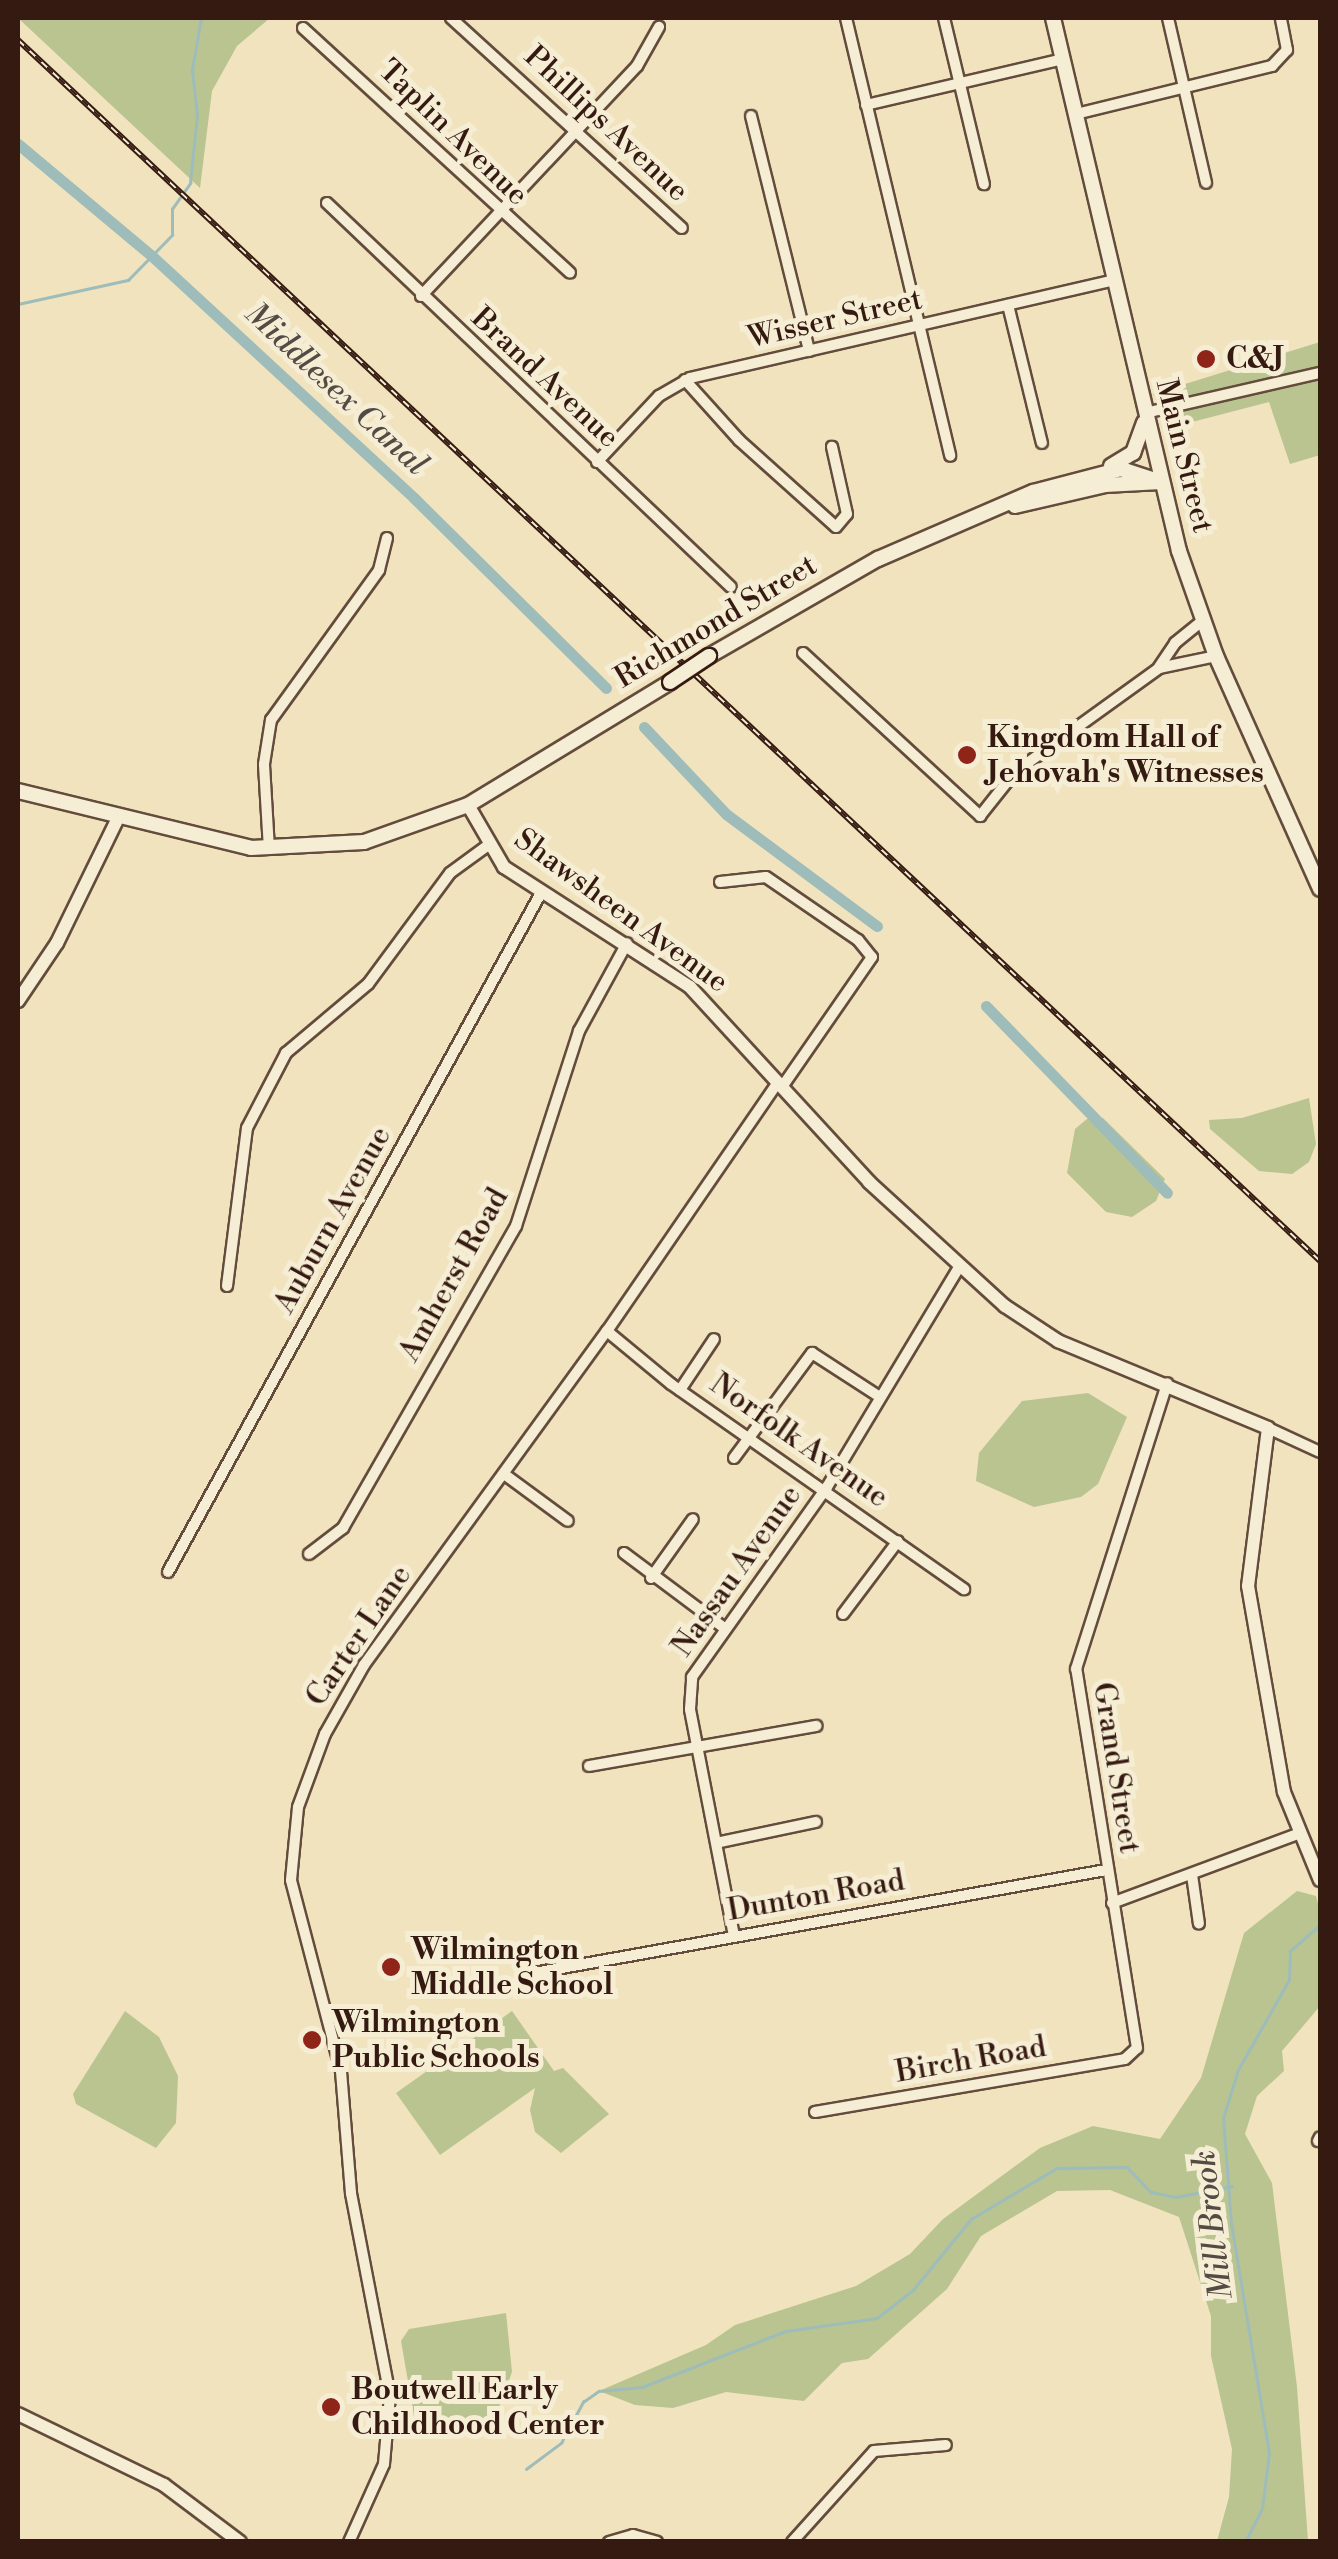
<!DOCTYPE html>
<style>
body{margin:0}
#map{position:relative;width:1338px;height:2559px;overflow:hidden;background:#f1e3be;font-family:"Libre Bodoni",serif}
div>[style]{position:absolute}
.green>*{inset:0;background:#b9c491}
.stream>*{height:2.5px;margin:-1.25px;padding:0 1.25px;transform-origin:1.25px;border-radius:1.25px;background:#9ebcba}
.canal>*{height:11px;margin:-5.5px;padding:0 5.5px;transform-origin:5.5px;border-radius:5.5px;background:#9ebcba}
.roads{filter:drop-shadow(2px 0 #644c3c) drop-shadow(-2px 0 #644c3c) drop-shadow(0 2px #644c3c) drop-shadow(0 -2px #644c3c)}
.minor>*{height:10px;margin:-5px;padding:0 5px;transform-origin:5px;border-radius:5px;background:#f6edd5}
.tertiary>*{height:12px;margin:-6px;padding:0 6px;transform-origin:6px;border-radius:6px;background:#f6edd5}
.secondary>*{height:14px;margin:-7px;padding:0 7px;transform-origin:7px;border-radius:7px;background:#f6edd5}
.rail>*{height:6px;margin-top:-3px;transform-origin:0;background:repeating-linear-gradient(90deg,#f6edd5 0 8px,#351a11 0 16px);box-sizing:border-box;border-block:2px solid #351a11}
.bridges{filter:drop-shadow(2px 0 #351a11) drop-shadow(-2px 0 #351a11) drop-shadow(0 2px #351a11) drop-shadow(0 -2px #351a11)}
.secondary-bridge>*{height:14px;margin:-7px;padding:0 7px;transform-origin:7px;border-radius:7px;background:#f6edd5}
.dots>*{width:28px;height:28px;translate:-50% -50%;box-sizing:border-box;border:5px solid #f6edd5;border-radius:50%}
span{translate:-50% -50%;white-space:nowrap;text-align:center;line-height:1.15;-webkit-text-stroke:10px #f6edd5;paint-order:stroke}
.street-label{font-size:30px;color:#351a11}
.poi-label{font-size:30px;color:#351a11;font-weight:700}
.left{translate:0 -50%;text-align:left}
.water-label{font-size:32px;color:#544b44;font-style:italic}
.frame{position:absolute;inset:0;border:20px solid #351a11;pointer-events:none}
</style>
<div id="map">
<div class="green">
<i style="clip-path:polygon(18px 18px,270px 18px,237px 46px,212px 91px,200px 188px)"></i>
<i style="clip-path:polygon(1320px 342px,1320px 455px,1290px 464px,1269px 402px,1169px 428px,1153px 394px)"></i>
<i style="clip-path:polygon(1309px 1098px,1316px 1144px,1309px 1162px,1292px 1174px,1259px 1171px,1210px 1129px,1209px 1120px,1242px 1118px)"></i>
<i style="clip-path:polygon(1103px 1118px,1165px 1179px,1156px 1201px,1132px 1217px,1106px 1212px,1067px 1173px,1075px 1129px,1087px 1119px)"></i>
<i style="clip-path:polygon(1088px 1393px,1127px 1417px,1098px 1484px,1081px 1497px,1034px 1507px,976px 1481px,979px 1453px,1022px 1401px)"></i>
<i style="clip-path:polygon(1297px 1891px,1316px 1896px,1320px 1911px,1320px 2006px,1282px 2051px,1284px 2071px,1257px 2096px,1245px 2134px,1272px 2183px,1297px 2387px,1308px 2541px,1217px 2541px,1229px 2497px,1232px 2449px,1211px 2356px,1211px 2316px,1179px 2217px,1110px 2190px,1057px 2191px,981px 2236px,947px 2289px,868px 2359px,842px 2363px,804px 2401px,726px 2392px,673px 2408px,635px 2405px,599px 2391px,706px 2345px,735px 2325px,856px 2286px,910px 2254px,943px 2219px,1040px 2148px,1093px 2126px,1160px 2139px,1201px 2078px,1244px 1933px)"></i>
<i style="clip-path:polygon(125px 2011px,159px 2037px,178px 2076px,176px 2123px,156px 2148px,76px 2104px,73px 2094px)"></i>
<i style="clip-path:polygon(512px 2011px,554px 2071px,563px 2068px,609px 2114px,561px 2153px,535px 2132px,530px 2110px,535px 2088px,440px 2155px,396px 2093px)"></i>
<i style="clip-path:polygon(506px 2313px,512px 2372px,499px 2407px,475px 2424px,418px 2439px,401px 2341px,409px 2329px)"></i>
</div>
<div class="stream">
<i style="left:18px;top:304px;width:113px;rotate:-12.3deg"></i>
<i style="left:128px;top:280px;width:63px;rotate:-45.6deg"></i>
<i style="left:172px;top:235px;width:26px;rotate:-90deg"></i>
<i style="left:172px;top:209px;width:32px;rotate:-55deg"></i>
<i style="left:190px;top:183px;width:68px;rotate:-84.1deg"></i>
<i style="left:197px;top:115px;width:45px;rotate:-96.3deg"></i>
<i style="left:192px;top:70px;width:53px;rotate:-80.2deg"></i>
<i style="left:526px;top:2469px;width:44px;rotate:-36.6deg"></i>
<i style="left:561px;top:2443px;width:47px;rotate:-61.8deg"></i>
<i style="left:583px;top:2402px;width:19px;rotate:-35deg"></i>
<i style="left:599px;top:2391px;width:43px;rotate:-5.3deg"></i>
<i style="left:642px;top:2387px;width:155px;rotate:-21.3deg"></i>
<i style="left:786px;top:2331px;width:92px;rotate:-8.1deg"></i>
<i style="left:877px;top:2318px;width:46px;rotate:-37.9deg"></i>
<i style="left:913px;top:2290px;width:92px;rotate:-50.8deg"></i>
<i style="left:971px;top:2219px;width:100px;rotate:-30.7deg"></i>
<i style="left:1057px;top:2168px;width:70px;rotate:-0.8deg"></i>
<i style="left:1127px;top:2167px;width:35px;rotate:46deg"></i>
<i style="left:1151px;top:2192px;width:25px;rotate:11deg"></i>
<i style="left:1176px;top:2197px;width:57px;rotate:-11.1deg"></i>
<i style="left:1245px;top:2542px;width:37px;rotate:-63deg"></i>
<i style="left:1262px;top:2509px;width:56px;rotate:-82.9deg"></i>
<i style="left:1269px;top:2453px;width:232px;rotate:-99.4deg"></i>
<i style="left:1231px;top:2224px;width:106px;rotate:-94.3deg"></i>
<i style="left:1223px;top:2118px;width:50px;rotate:-72.6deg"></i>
<i style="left:1238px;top:2070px;width:103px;rotate:-60.5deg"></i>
<i style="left:1289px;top:1980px;width:29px;rotate:-88deg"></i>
<i style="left:1290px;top:1951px;width:40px;rotate:-41deg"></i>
</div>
<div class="canal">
<i style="left:18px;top:144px;width:176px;rotate:39.9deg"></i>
<i style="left:153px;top:257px;width:355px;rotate:42.7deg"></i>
<i style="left:414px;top:498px;width:270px;rotate:44.7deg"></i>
<i style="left:644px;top:727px;width:120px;rotate:46.7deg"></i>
<i style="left:726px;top:814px;width:188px;rotate:36.6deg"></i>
<i style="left:986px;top:1006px;width:260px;rotate:45.9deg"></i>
</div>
<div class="roads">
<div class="minor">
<i style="left:451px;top:18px;width:312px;rotate:42.3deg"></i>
<i style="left:846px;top:18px;width:450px;rotate:76.6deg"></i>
<i style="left:944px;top:18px;width:171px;rotate:76.5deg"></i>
<i style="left:1168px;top:18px;width:169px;rotate:77deg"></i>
<i style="left:303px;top:28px;width:362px;rotate:42.5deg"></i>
<i style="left:866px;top:105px;width:202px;rotate:-13.1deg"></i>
<i style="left:1076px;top:114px;width:202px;rotate:-13.8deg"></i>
<i style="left:1272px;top:66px;width:22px;rotate:-47deg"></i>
<i style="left:1287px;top:50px;width:33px;rotate:-101deg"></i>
<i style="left:751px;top:116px;width:242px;rotate:76.1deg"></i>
<i style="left:327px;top:203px;width:557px;rotate:43.55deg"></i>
<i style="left:421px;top:296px;width:316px;rotate:-46.8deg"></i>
<i style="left:637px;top:66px;width:45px;rotate:-60.6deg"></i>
<i style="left:1008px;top:305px;width:142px;rotate:76.2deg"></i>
<i style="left:685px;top:380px;width:81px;rotate:48deg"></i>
<i style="left:739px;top:440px;width:130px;rotate:41.9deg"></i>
<i style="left:836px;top:527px;width:17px;rotate:-50deg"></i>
<i style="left:847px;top:514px;width:69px;rotate:-102.6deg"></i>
<i style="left:1145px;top:413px;width:180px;rotate:-12.9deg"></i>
<i style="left:597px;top:462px;width:91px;rotate:-46.8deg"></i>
<i style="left:659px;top:396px;width:36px;rotate:-30deg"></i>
<i style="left:690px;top:378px;width:436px;rotate:-13deg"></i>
<i style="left:803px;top:653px;width:241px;rotate:42.6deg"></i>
<i style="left:980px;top:816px;width:56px;rotate:-51.5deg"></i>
<i style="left:1015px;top:772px;width:178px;rotate:-35.8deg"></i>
<i style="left:1159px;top:668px;width:58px;rotate:-11.9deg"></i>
<i style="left:1159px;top:667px;width:29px;rotate:-56deg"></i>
<i style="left:1175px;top:643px;width:35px;rotate:-39deg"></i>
<i style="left:269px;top:849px;width:85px;rotate:-93.4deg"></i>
<i style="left:264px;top:764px;width:45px;rotate:-81deg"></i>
<i style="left:271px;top:720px;width:185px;rotate:-54.2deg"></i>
<i style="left:379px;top:570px;width:33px;rotate:-76deg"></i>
<i style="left:720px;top:882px;width:46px;rotate:-6.2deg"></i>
<i style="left:766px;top:877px;width:112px;rotate:34.4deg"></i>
<i style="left:858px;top:940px;width:22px;rotate:51deg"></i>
<i style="left:872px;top:957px;width:158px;rotate:124.7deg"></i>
<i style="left:227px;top:1286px;width:159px;rotate:-82.8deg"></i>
<i style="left:247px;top:1128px;width:85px;rotate:-62.5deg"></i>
<i style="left:286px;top:1053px;width:107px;rotate:-40.1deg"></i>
<i style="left:368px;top:984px;width:138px;rotate:-53.5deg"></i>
<i style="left:450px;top:873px;width:46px;rotate:-36.1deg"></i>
<i style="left:607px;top:1331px;width:83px;rotate:39.6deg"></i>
<i style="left:671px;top:1384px;width:358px;rotate:35deg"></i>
<i style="left:680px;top:1390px;width:61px;rotate:-56.3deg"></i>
<i style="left:1268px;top:1428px;width:57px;rotate:24.8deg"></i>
<i style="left:734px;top:1458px;width:131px;rotate:-53.4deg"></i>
<i style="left:812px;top:1353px;width:77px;rotate:32.9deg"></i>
<i style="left:504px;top:1474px;width:79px;rotate:36.3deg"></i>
<i style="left:624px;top:1553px;width:124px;rotate:36.8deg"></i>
<i style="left:309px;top:1554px;width:43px;rotate:-37.4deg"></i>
<i style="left:343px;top:1528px;width:348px;rotate:-60.2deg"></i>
<i style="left:516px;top:1226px;width:205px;rotate:-72.1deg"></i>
<i style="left:579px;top:1031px;width:100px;rotate:-61.4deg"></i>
<i style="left:168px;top:1572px;width:775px;rotate:-61.22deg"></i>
<i style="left:651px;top:1578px;width:72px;rotate:-54.6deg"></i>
<i style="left:843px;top:1614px;width:91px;rotate:-53deg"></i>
<i style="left:589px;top:1766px;width:231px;rotate:-10deg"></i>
<i style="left:720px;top:1842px;width:98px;rotate:-11.8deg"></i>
<i style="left:1192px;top:1875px;width:49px;rotate:81.9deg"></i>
<i style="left:1112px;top:1903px;width:198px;rotate:-20.4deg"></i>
<i style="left:734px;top:1936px;width:231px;rotate:-101deg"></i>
<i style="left:690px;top:1709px;width:32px;rotate:-86deg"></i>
<i style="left:692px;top:1677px;width:233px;rotate:-54.6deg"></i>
<i style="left:827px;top:1487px;width:257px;rotate:-59deg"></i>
<i style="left:534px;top:1973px;width:581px;rotate:-10.21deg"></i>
<i style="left:815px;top:2112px;width:314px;rotate:-9.7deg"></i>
<i style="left:1125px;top:2059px;width:16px;rotate:-43deg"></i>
<i style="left:1137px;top:2048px;width:384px;rotate:-99.1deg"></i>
<i style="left:1076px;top:1669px;width:300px;rotate:-72.3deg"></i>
<i style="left:1318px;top:2141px;width:4px;rotate:-63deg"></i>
<i style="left:349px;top:2542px;width:85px;rotate:-65.8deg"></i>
<i style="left:384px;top:2464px;width:68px;rotate:-85deg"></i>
<i style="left:390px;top:2396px;width:207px;rotate:-100.9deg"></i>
<i style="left:351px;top:2193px;width:122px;rotate:-94.7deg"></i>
<i style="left:341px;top:2071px;width:197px;rotate:-104.7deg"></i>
<i style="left:291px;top:1880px;width:73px;rotate:-84.5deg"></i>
<i style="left:298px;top:1807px;width:78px;rotate:-69.7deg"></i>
<i style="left:325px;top:1734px;width:79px;rotate:-60.5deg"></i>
<i style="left:364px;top:1665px;width:413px;rotate:-54deg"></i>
<i style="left:607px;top:1331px;width:302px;rotate:-55.5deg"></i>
<i style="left:609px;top:2542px;width:25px;rotate:-16deg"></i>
<i style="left:633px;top:2535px;width:25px;rotate:16deg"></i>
<i style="left:792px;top:2542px;width:122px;rotate:-48deg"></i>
<i style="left:874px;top:2451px;width:72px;rotate:-4.8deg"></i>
</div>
<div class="tertiary">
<i style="left:468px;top:805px;width:72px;rotate:59.9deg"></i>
<i style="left:504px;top:867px;width:221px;rotate:32.8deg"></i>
<i style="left:690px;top:987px;width:265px;rotate:47.4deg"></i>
<i style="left:869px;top:1182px;width:184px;rotate:42.4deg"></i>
<i style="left:1005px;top:1306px;width:64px;rotate:33.4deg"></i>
<i style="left:1058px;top:1341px;width:227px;rotate:22.5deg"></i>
<i style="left:1268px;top:1428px;width:159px;rotate:97.2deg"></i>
<i style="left:1248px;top:1586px;width:209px;rotate:80.1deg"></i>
<i style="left:1284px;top:1792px;width:95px;rotate:67.8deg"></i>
<i style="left:18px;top:1001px;width:70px;rotate:-56.1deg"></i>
<i style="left:57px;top:943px;width:141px;rotate:-64deg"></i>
<i style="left:18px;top:2414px;width:162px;rotate:25.9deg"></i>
<i style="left:164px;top:2485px;width:95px;rotate:36.9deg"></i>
</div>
<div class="secondary">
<i style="left:1053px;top:18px;width:548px;rotate:76.7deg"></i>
<i style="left:1179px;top:551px;width:111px;rotate:70.6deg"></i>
<i style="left:1216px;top:656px;width:255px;rotate:65.9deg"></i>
<i style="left:1111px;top:466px;width:26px;rotate:-31deg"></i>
<i style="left:1133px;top:453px;width:32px;rotate:-70deg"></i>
<i style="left:1015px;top:506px;width:92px;rotate:-13.1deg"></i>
<i style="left:1105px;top:485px;width:56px;rotate:-3.1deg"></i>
<i style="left:709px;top:656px;width:195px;rotate:-29.9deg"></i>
<i style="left:878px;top:559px;width:169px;rotate:-23.4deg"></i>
<i style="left:1033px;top:492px;width:91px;rotate:-14.6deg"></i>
<i style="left:1121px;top:469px;width:42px;rotate:18deg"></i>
<i style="left:18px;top:791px;width:240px;rotate:13.7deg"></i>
<i style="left:251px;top:848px;width:113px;rotate:-3deg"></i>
<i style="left:364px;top:842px;width:110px;rotate:-19.6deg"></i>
<i style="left:468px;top:805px;width:237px;rotate:-31.3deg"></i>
</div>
</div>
<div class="rail">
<i style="left:18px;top:40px;width:1785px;rotate:43.16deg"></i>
</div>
<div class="bridges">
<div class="secondary-bridge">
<i style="left:670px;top:682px;width:47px;rotate:-33.7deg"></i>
</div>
</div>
<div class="dots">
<i style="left:1206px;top:359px;background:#8f2418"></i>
<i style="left:967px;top:755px;background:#8f2418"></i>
<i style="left:391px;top:1967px;background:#8f2418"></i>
<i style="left:312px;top:2040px;background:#8f2418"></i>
<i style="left:331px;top:2407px;background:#8f2418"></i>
</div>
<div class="street-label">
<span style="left:606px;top:124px;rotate:43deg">Phillips Avenue</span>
<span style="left:453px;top:133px;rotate:44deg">Taplin Avenue</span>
<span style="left:835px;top:319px;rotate:-13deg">Wisser Street</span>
<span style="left:545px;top:378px;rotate:43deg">Brand Avenue</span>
<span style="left:1184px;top:456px;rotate:76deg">Main Street</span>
<span style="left:716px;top:622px;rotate:-31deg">Richmond Street</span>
<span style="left:621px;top:911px;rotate:36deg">Shawsheen Avenue</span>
<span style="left:333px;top:1220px;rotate:-61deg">Auburn Avenue</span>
<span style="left:454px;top:1275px;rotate:-61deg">Amherst Road</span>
<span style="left:799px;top:1441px;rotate:35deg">Norfolk Avenue</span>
<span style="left:737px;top:1571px;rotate:-55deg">Nassau Avenue</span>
<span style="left:359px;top:1636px;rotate:-56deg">Carter Lane</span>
<span style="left:1116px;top:1768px;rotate:81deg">Grand Street</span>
<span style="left:816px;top:1896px;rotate:-10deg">Dunton Road</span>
<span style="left:971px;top:2060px;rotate:-10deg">Birch Road</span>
</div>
<div class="poi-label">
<span class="left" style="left:1226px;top:359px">C&amp;J</span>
<span class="left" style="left:987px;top:755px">Kingdom Hall of<br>Jehovah's Witnesses</span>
<span class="left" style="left:411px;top:1967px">Wilmington<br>Middle School</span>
<span class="left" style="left:332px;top:2040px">Wilmington<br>Public Schools</span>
<span class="left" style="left:351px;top:2407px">Boutwell Early<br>Childhood Center</span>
</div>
<div class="water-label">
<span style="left:336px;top:389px;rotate:43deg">Middlesex Canal</span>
<span style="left:1213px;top:2225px;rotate:-97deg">Mill Brook</span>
</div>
<div class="frame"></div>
</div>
